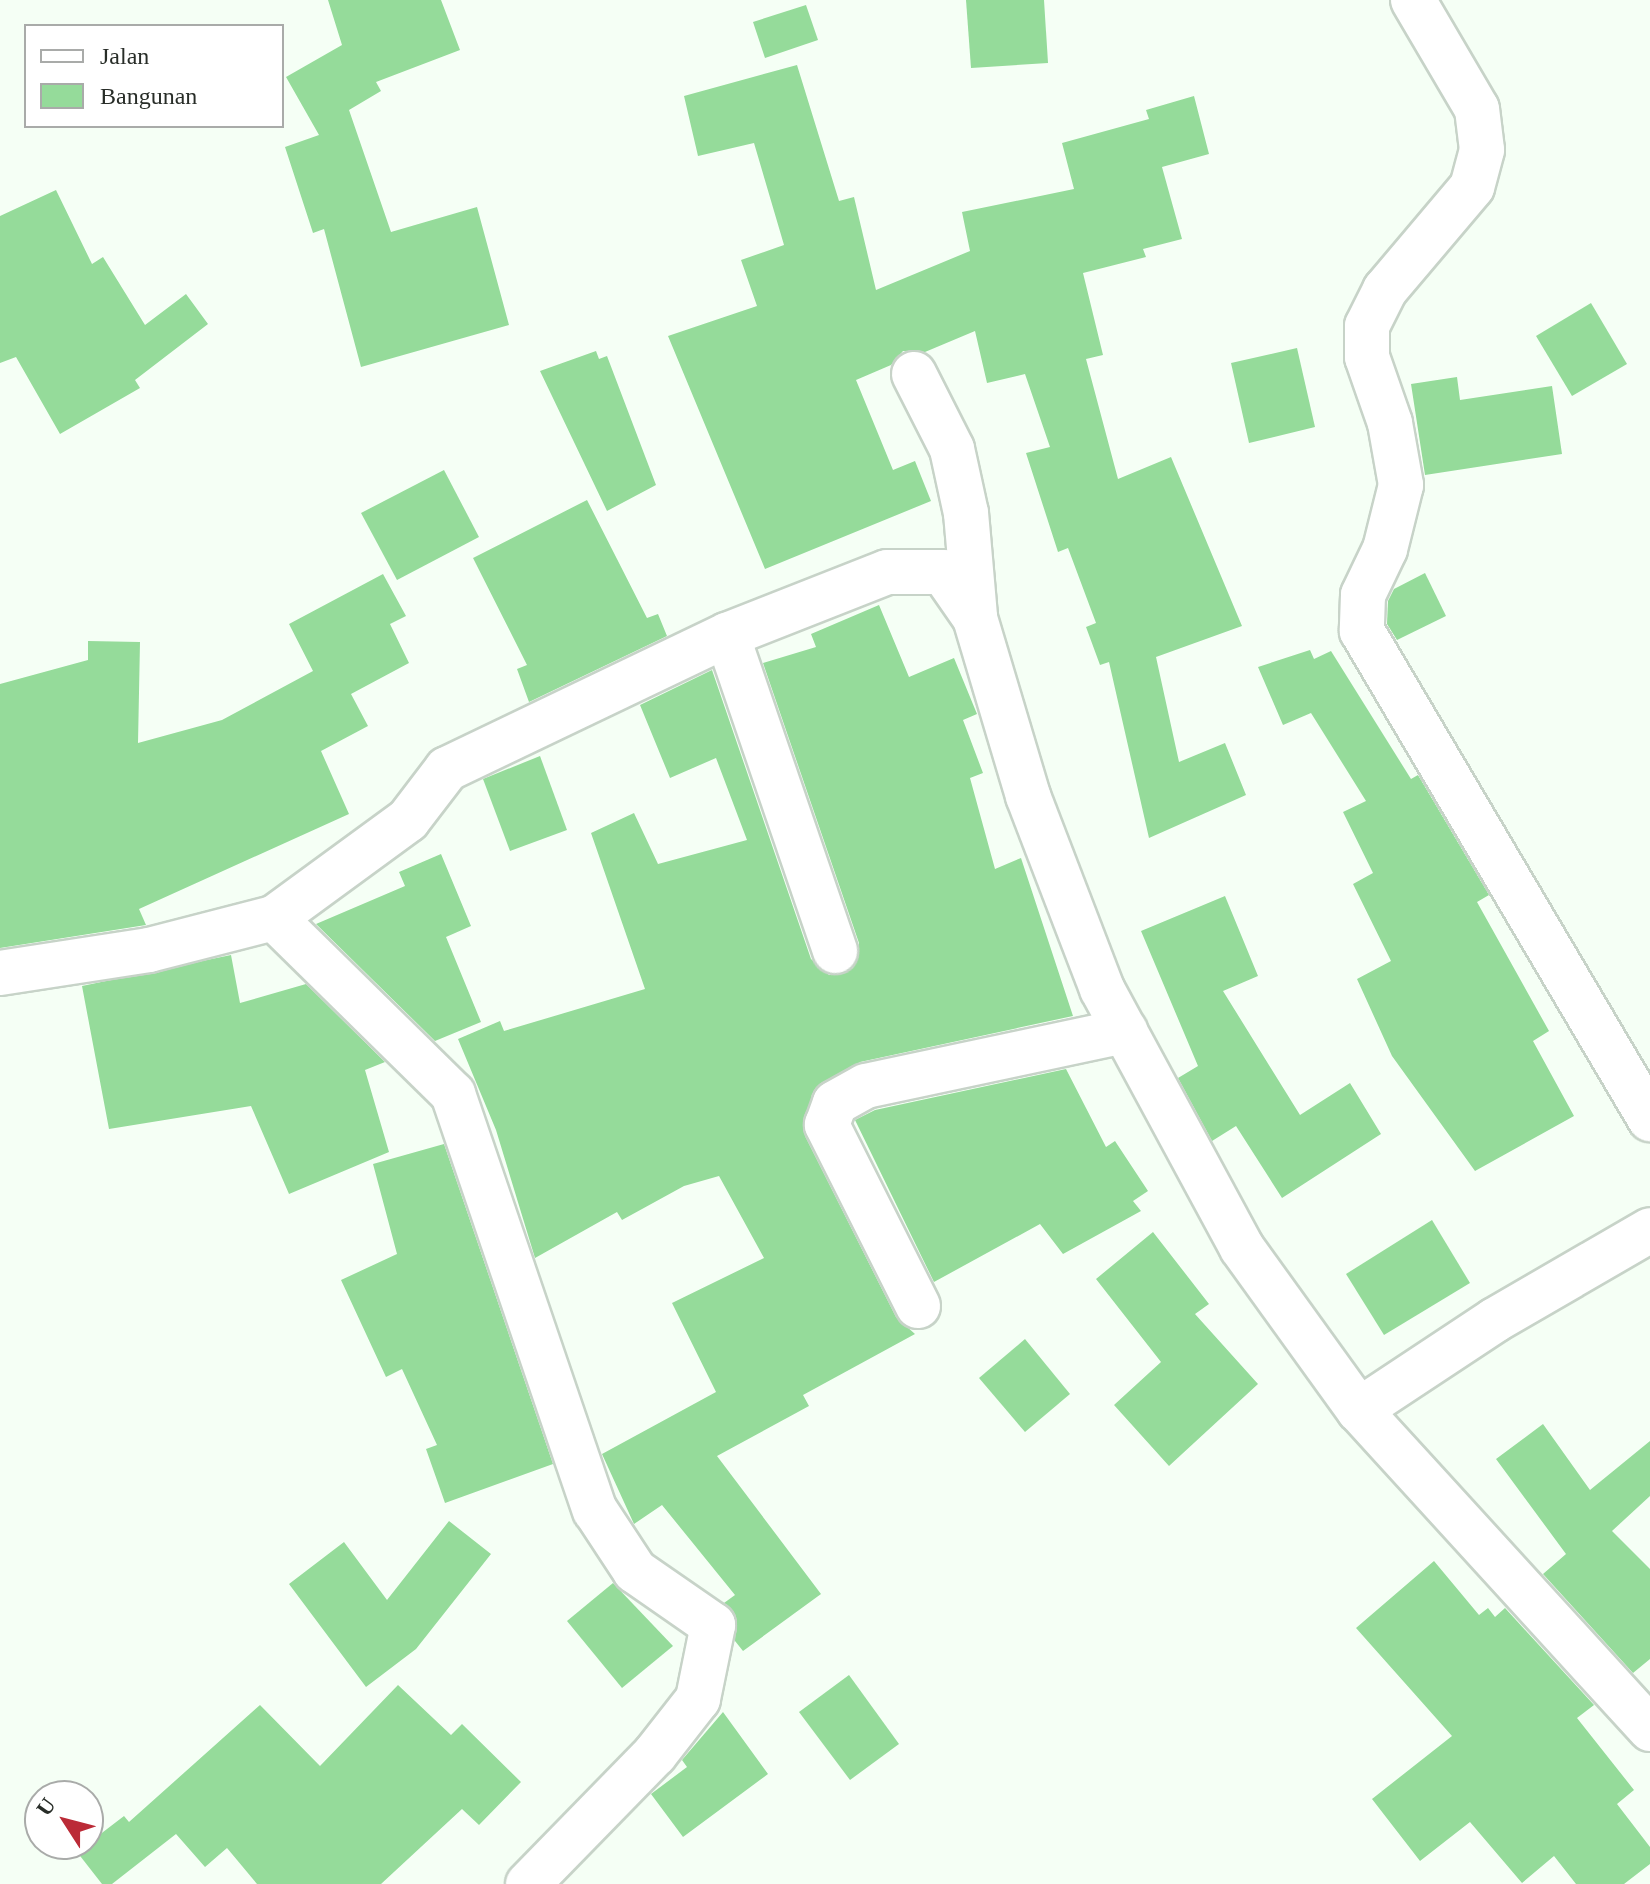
<!DOCTYPE html>
<style>
body{margin:0}
#map{position:relative;width:1650px;height:1884px;overflow:hidden;background:#f5fff5;font-family:Georgia,serif}
div>[style]{position:absolute}
.building>*{inset:0;background:#95db9a}
.roads{filter:drop-shadow(2px 0 #c7d3c8) drop-shadow(-2px 0 #c7d3c8) drop-shadow(0 2px #c7d3c8) drop-shadow(0 -2px #c7d3c8)}
.street>*{height:44px;margin:-22px;padding:0 22px;transform-origin:22px;border-radius:22px;background:#fff}
span{translate:-50% -50%;white-space:nowrap;text-align:center;line-height:1.15;-webkit-text-stroke:8px #fff;paint-order:stroke}
.legend{position:absolute;left:24px;top:24px;width:260px;height:104px;box-sizing:border-box;background:#fff;border:2px solid #a9aba9;margin:0;padding:10px 14px;list-style:none;font-size:24px;color:#282d28}
.legend li{display:flex;align-items:center;gap:16px;height:40px}
.legend b{width:40px;border:2px solid #a9aba9}
.north{position:absolute;left:24px;top:1780px;width:80px;height:80px;box-sizing:border-box;background:#fff;border:2px solid #a9aba9;border-radius:50%;rotate:306deg;font-size:22px;font-weight:700;line-height:32px;text-align:center;color:#282d28}
.north::after{content:'';display:block;margin:auto;width:28px;height:36px;background:#bb2b37;clip-path:polygon(50% 0,100% 100%,50% 72%,0 100%)}
</style>
<div id="map">
<div class="building">
<i style="clip-path:polygon(328px 0,441px 0,460px 50px,376px 82px,381px 91px,349px 110px,391px 232px,477px 207px,509px 325px,361px 367px,324px 229px,313px 233px,285px 147px,319px 135px,286px 77px,342px 45px)"></i>
<i style="clip-path:polygon(966px 0,1044px 0,1048px 63px,971px 68px)"></i>
<i style="clip-path:polygon(806px 5px,818px 40px,765px 58px,753px 22px)"></i>
<i style="clip-path:polygon(797px 65px,839px 201px,854px 197px,876px 290px,970px 251px,962px 212px,1074px 189px,1062px 143px,1149px 119px,1146px 110px,1194px 96px,1209px 154px,1162px 167px,1182px 239px,1143px 249px,1146px 257px,1083px 273px,1103px 355px,1086px 359px,1118px 479px,1171px 457px,1242px 626px,1156px 657px,1179px 762px,1225px 743px,1246px 795px,1149px 838px,1109px 662px,1100px 665px,1086px 627px,1096px 623px,1068px 548px,1058px 552px,1026px 453px,1050px 447px,1025px 374px,987px 383px,975px 331px,925px 352px,903px 351px,891px 365px,856px 380px,893px 470px,915px 461px,931px 501px,765px 569px,668px 336px,757px 306px,741px 260px,784px 245px,754px 143px,698px 156px,684px 96px)"></i>
<i style="clip-path:polygon(56px 190px,92px 264px,103px 257px,145px 325px,186px 294px,208px 324px,135px 380px,140px 388px,60px 434px,16px 357px,0 363px,0 216px)"></i>
<i style="clip-path:polygon(1591px 303px,1627px 364px,1572px 396px,1536px 336px)"></i>
<i style="clip-path:polygon(1297px 348px,1315px 427px,1249px 443px,1231px 363px)"></i>
<i style="clip-path:polygon(596px 351px,599px 359px,607px 356px,656px 485px,607px 511px,540px 371px)"></i>
<i style="clip-path:polygon(1457px 377px,1460px 400px,1552px 386px,1562px 454px,1425px 475px,1411px 384px)"></i>
<i style="clip-path:polygon(444px 470px,479px 537px,397px 580px,361px 513px)"></i>
<i style="clip-path:polygon(587px 500px,647px 618px,658px 614px,667px 636px,529px 702px,517px 669px,527px 665px,473px 558px)"></i>
<i style="clip-path:polygon(1425px 573px,1446px 616px,1397px 640px,1387px 624px,1388px 601px,1394px 589px)"></i>
<i style="clip-path:polygon(383px 574px,406px 616px,390px 624px,409px 663px,351px 694px,368px 726px,321px 751px,349px 814px,139px 909px,146px 925px,0 948px,0 684px,88px 660px,88px 641px,140px 642px,138px 743px,222px 720px,313px 671px,289px 624px)"></i>
<i style="clip-path:polygon(879px 605px,909px 677px,954px 658px,977px 714px,963px 720px,983px 773px,970px 778px,995px 869px,1021px 858px,1073px 1016px,860px 1062px,812px 1094px,805px 1136px,896px 1317px,915px 1334px,803px 1395px,809px 1406px,717px 1456px,821px 1594px,743px 1651px,735px 1641px,736px 1617px,724px 1603px,735px 1595px,662px 1505px,634px 1524px,602px 1454px,716px 1392px,672px 1303px,764px 1258px,719px 1176px,684px 1186px,622px 1220px,617px 1212px,535px 1258px,496px 1130px,458px 1039px,500px 1021px,504px 1031px,645px 989px,591px 833px,634px 813px,658px 864px,747px 840px,716px 758px,670px 778px,640px 705px,712px 670px,811px 959px,829px 975px,853px 968px,859px 943px,763px 663px,816px 647px,811px 634px)"></i>
<i style="clip-path:polygon(1310px 650px,1314px 659px,1331px 651px,1411px 779px,1418px 775px,1489px 895px,1477px 902px,1549px 1031px,1533px 1041px,1574px 1116px,1475px 1171px,1392px 1056px,1357px 979px,1391px 961px,1353px 884px,1373px 873px,1343px 812px,1366px 801px,1311px 713px,1283px 725px,1258px 667px)"></i>
<i style="clip-path:polygon(540px 756px,567px 830px,510px 851px,483px 779px)"></i>
<i style="clip-path:polygon(441px 854px,471px 926px,446px 937px,481px 1022px,435px 1041px,316px 924px,405px 886px,399px 872px)"></i>
<i style="clip-path:polygon(1225px 896px,1258px 976px,1223px 991px,1300px 1115px,1350px 1083px,1381px 1134px,1282px 1198px,1236px 1126px,1212px 1141px,1178px 1078px,1198px 1066px,1141px 931px)"></i>
<i style="clip-path:polygon(231px 955px,240px 1003px,306px 984px,385px 1062px,365px 1070px,389px 1152px,289px 1194px,251px 1106px,109px 1129px,82px 986px)"></i>
<i style="clip-path:polygon(1066px 1069px,1106px 1147px,1115px 1141px,1148px 1191px,1133px 1201px,1141px 1211px,1063px 1254px,1040px 1224px,934px 1282px,855px 1120px,875px 1110px)"></i>
<i style="clip-path:polygon(444px 1144px,553px 1464px,445px 1503px,426px 1449px,437px 1445px,402px 1369px,386px 1377px,341px 1280px,397px 1254px,373px 1164px)"></i>
<i style="clip-path:polygon(1432px 1220px,1470px 1283px,1384px 1335px,1346px 1274px)"></i>
<i style="clip-path:polygon(1153px 1232px,1209px 1304px,1195px 1314px,1258px 1384px,1169px 1466px,1114px 1405px,1161px 1362px,1096px 1279px)"></i>
<i style="clip-path:polygon(1025px 1339px,1070px 1394px,1025px 1432px,979px 1378px)"></i>
<i style="clip-path:polygon(1543px 1424px,1590px 1490px,1650px 1441px,1650px 1496px,1612px 1531px,1650px 1569px,1650px 1659px,1633px 1673px,1543px 1574px,1566px 1554px,1496px 1459px)"></i>
<i style="clip-path:polygon(449px 1521px,491px 1554px,416px 1649px,366px 1687px,289px 1584px,344px 1542px,387px 1600px)"></i>
<i style="clip-path:polygon(1434px 1561px,1479px 1615px,1488px 1608px,1495px 1617px,1505px 1608px,1594px 1705px,1577px 1718px,1634px 1790px,1617px 1804px,1650px 1847px,1650px 1864px,1624px 1884px,1576px 1884px,1554px 1856px,1522px 1883px,1470px 1822px,1420px 1861px,1372px 1799px,1452px 1736px,1356px 1628px)"></i>
<i style="clip-path:polygon(613px 1583px,673px 1646px,622px 1688px,567px 1621px)"></i>
<i style="clip-path:polygon(849px 1675px,899px 1744px,850px 1780px,799px 1712px)"></i>
<i style="clip-path:polygon(398px 1685px,451px 1735px,462px 1724px,521px 1782px,479px 1825px,462px 1809px,381px 1884px,257px 1884px,227px 1848px,205px 1867px,176px 1834px,112px 1884px,102px 1884px,77px 1852px,124px 1816px,129px 1822px,260px 1705px,320px 1766px)"></i>
<i style="clip-path:polygon(723px 1712px,768px 1774px,683px 1837px,651px 1794px,687px 1767px,682px 1760px)"></i>
</div>
<div class="roads">
<div class="street">
<i style="left:1413px;top:0;width:126px;rotate:59.6deg"></i>
<i style="left:1477px;top:109px;width:41px;rotate:83deg"></i>
<i style="left:1482px;top:150px;width:38px;rotate:105deg"></i>
<i style="left:1472px;top:187px;width:135px;rotate:130.2deg"></i>
<i style="left:1385px;top:290px;width:40px;rotate:116.6deg"></i>
<i style="left:1367px;top:326px;width:31px;rotate:90deg"></i>
<i style="left:1367px;top:357px;width:70px;rotate:70.8deg"></i>
<i style="left:1390px;top:423px;width:63px;rotate:79.9deg"></i>
<i style="left:1401px;top:485px;width:66px;rotate:104deg"></i>
<i style="left:1385px;top:549px;width:51px;rotate:115.6deg"></i>
<i style="left:1363px;top:595px;width:36px;rotate:92deg"></i>
<i style="left:1362px;top:631px;width:567px;rotate:59.45deg"></i>
<i style="left:914px;top:374px;width:84px;rotate:63.1deg"></i>
<i style="left:952px;top:449px;width:66px;rotate:77.7deg"></i>
<i style="left:966px;top:513px;width:103px;rotate:85deg"></i>
<i style="left:727px;top:635px;width:334px;rotate:71.1deg"></i>
<i style="left:274px;top:918px;width:251px;rotate:44.5deg"></i>
<i style="left:453px;top:1094px;width:440px;rotate:71.2deg"></i>
<i style="left:595px;top:1510px;width:73px;rotate:56.7deg"></i>
<i style="left:635px;top:1571px;width:95px;rotate:34.7deg"></i>
<i style="left:713px;top:1625px;width:76px;rotate:101.5deg"></i>
<i style="left:698px;top:1699px;width:70px;rotate:128deg"></i>
<i style="left:655px;top:1754px;width:182px;rotate:134.3deg"></i>
<i style="left:0;top:973px;width:151px;rotate:-8.8deg"></i>
<i style="left:149px;top:950px;width:129px;rotate:-14.4deg"></i>
<i style="left:274px;top:918px;width:166px;rotate:-36.2deg"></i>
<i style="left:408px;top:820px;width:64px;rotate:-52.6deg"></i>
<i style="left:447px;top:769px;width:310px;rotate:-25.6deg"></i>
<i style="left:727px;top:635px;width:172px;rotate:-21.5deg"></i>
<i style="left:887px;top:572px;width:56px"></i>
<i style="left:943px;top:572px;width:56px;rotate:55.2deg"></i>
<i style="left:975px;top:618px;width:186px;rotate:73.4deg"></i>
<i style="left:1028px;top:796px;width:207px;rotate:69deg"></i>
<i style="left:1102px;top:989px;width:294px;rotate:61.6deg"></i>
<i style="left:1242px;top:1248px;width:200px;rotate:54.2deg"></i>
<i style="left:1359px;top:1410px;width:432px;rotate:47.6deg"></i>
<i style="left:918px;top:1306px;width:203px;rotate:-116.7deg"></i>
<i style="left:827px;top:1125px;width:23px;rotate:-70deg"></i>
<i style="left:835px;top:1103px;width:35px;rotate:-29deg"></i>
<i style="left:866px;top:1086px;width:265px;rotate:-12deg"></i>
<i style="left:1359px;top:1410px;width:163px;rotate:-33.5deg"></i>
<i style="left:1495px;top:1320px;width:179px;rotate:-30.1deg"></i>
</div>
</div>
<ul class="legend">
<li><b style="height:10px;background:#fff"></b>Jalan</li>
<li><b style="height:22px;background:#95db9a"></b>Bangunan</li>
</ul>
<div class="north">U</div>
</div>
